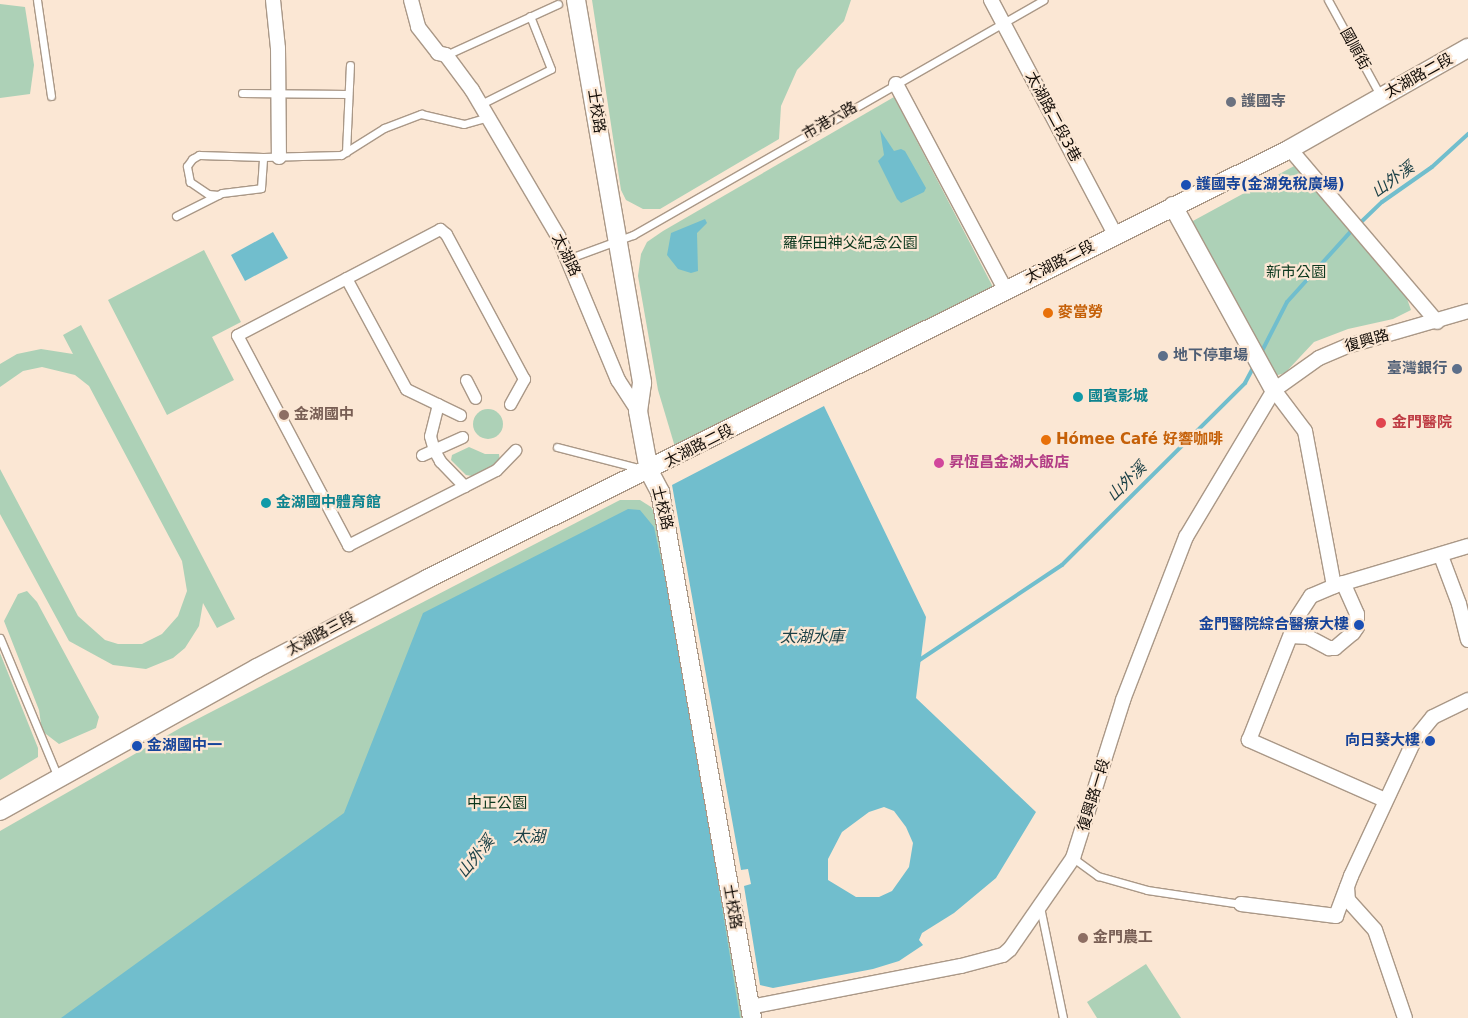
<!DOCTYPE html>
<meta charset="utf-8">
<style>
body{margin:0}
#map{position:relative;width:1468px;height:1018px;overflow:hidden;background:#fbe7d4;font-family:"DejaVu Sans","Noto Sans TC",sans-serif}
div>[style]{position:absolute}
.green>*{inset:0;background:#add1b7}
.round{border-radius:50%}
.water>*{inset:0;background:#71becd}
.stream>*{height:4px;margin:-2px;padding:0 2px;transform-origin:2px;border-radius:2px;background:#71becd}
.roads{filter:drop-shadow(1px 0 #aa9887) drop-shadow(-1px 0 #aa9887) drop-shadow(0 1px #aa9887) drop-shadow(0 -1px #aa9887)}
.service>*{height:7px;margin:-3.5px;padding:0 3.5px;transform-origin:3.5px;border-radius:3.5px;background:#fff}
.pedestrian>*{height:11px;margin:-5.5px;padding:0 5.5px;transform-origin:5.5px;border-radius:5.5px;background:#fff}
.minor>*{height:14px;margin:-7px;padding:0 7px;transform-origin:7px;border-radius:7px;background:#fff}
.tertiary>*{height:18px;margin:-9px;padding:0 9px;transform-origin:9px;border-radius:9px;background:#fff}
.dots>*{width:14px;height:14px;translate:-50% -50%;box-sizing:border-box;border:2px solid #fbe7d4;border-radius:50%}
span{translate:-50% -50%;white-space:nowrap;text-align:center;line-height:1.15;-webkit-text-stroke:4.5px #fbe7d4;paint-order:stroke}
.street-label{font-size:15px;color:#110b06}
.worship-label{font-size:15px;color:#5b616d;font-weight:700}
.left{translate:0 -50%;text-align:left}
.transit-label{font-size:15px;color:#164399;font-weight:700}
.right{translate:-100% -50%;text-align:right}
.park-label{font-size:15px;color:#0d381e}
.food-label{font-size:15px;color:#c56008;font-weight:700}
.service-label{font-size:15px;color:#4e5e75;font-weight:700}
.culture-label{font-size:15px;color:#0d838f;font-weight:700}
.education-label{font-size:15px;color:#785e54;font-weight:700}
.health-label{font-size:15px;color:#be3a42;font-weight:700}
.hotel-label{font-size:15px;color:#b23c85;font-weight:700}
.water-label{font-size:16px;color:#1c4147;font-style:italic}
</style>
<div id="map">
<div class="green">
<i style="clip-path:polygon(592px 0,851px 0,844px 21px,797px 70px,781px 106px,779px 139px,660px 209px,643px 209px,626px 200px,621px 190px)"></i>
<i style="clip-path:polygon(0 4px,25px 7px,34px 65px,30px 94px,0 98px)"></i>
<i style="clip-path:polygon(894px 97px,994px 289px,675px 447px,658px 390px,638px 276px,641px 254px,647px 242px,663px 231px)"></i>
<i style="clip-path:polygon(1296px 165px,1405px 293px,1411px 310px,1393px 319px,1348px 329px,1314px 342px,1285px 373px,1271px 377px,1191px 222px)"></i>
<i style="clip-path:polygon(204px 250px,241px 322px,212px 337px,234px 380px,167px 415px,108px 300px)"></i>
<i style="clip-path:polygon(81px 325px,235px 619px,217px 628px,203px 603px,199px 626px,185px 648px,173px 658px,146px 669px,113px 665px,69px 641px,0 514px,0 469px,78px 616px,105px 640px,118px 644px,142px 644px,162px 634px,178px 616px,187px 591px,182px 561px,89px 386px,75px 375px,42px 367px,23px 371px,0 387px,0 364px,17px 354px,41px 349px,73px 354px,63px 335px)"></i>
<i class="round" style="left:473px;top:409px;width:30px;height:30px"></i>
<i style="clip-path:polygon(469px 447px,485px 454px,499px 454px,500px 462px,472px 476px,466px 475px,451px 460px,452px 455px)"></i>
<i style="clip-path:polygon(620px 500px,640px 500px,651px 507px,669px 537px,752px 1018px,0 1018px,0 831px,182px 727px)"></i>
<i style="clip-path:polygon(27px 591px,37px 602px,99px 717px,96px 728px,59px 744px,42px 731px,39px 710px,4px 621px,18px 594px)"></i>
<i style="clip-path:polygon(0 653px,38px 748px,38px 757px,0 780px)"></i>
<i style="clip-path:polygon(1146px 964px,1181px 1018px,1097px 1018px,1087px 1002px)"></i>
</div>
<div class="water">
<i style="clip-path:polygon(880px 130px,894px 151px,901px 149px,905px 151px,926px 188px,924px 192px,901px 203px,897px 199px,878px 161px,884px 155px)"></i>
<i style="clip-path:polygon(705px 219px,707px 223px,697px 233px,698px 271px,691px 273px,678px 269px,667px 255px,671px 233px)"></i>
<i style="clip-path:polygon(273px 232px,288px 258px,245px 281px,231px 255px)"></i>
<i style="clip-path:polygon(evenodd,824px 406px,926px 617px,916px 698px,1036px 812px,996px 878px,954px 913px,922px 933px,919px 940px,923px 945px,899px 961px,873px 969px,773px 988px,760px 985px,744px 886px,751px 884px,748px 869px,741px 870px,672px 485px,824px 406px,884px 807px,894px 811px,906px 827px,913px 843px,909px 867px,892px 891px,879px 897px,856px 897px,828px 880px,828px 859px,842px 832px,869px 812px,884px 807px)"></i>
<i style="clip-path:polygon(628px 509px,640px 510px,654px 527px,680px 648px,740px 1018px,61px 1018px,344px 813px,423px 613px)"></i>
</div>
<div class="stream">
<i style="left:1358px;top:225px;width:33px;rotate:-44deg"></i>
<i style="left:1382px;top:202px;width:61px;rotate:-35deg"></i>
<i style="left:1432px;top:167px;width:49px;rotate:-42.5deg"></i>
<i style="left:1260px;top:355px;width:59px;rotate:-63deg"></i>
<i style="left:1287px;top:302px;width:98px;rotate:-47.9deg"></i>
<i style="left:918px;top:661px;width:173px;rotate:-33.7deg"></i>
<i style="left:1062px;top:565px;width:258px;rotate:-44.8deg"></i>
<i style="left:1245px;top:383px;width:19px;rotate:-62deg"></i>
</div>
<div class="roads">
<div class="service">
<i style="left:37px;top:0;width:97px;rotate:81.7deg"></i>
<i style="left:1328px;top:0;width:111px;rotate:61.3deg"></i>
<i style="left:446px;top:55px;width:123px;rotate:-24.5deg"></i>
<i style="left:242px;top:93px;width:106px;rotate:0.5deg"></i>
<i style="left:481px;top:104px;width:78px;rotate:-26.6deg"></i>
<i style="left:551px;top:69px;width:57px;rotate:-111.6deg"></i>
<i style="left:346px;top:152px;width:87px;rotate:-87.4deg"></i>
<i style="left:218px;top:195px;width:10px;rotate:-174deg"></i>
<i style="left:208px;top:194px;width:22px;rotate:-146deg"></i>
<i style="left:190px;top:182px;width:16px;rotate:-101deg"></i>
<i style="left:187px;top:166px;width:9px;rotate:-54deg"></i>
<i style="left:192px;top:159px;width:8px;rotate:-30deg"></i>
<i style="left:199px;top:155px;width:64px;rotate:1.8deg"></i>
<i style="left:176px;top:216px;width:51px;rotate:-26.6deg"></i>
<i style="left:222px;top:193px;width:39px;rotate:-7deg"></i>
<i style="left:261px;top:188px;width:31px;rotate:-86deg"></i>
<i style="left:263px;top:157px;width:78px;rotate:-1.5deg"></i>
<i style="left:341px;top:155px;width:51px;rotate:-32.1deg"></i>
<i style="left:384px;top:128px;width:40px;rotate:-21deg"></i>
<i style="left:421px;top:114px;width:44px;rotate:13.1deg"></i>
<i style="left:464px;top:124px;width:25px;rotate:-16deg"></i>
<i style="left:570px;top:258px;width:67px;rotate:-20.1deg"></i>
<i style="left:633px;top:235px;width:473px;rotate:-29.8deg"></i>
<i style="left:557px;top:447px;width:88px;rotate:14.5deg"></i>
<i style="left:0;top:638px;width:151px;rotate:67.4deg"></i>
<i style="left:1073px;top:858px;width:31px;rotate:36deg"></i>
<i style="left:1098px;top:876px;width:51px;rotate:15.9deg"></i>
<i style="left:1147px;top:890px;width:95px;rotate:8.5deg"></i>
<i style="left:1040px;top:907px;width:113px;rotate:78.3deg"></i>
</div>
<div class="pedestrian">
<i style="left:346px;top:278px;width:126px;rotate:61.6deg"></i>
<i style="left:406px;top:389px;width:60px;rotate:25.7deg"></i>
<i style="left:466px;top:380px;width:20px;rotate:63deg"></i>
<i style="left:438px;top:404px;width:33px;rotate:104deg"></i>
<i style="left:430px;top:436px;width:15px;rotate:74deg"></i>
<i style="left:434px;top:450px;width:13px;rotate:61deg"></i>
<i style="left:440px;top:461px;width:35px;rotate:46deg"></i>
<i style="left:510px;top:404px;width:29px;rotate:-61deg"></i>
<i style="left:524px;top:379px;width:165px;rotate:-118.3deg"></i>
<i style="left:446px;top:234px;width:8px;rotate:-140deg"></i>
<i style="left:440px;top:229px;width:229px;rotate:152.4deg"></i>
<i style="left:237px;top:335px;width:238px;rotate:62.1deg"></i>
<i style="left:348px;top:545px;width:166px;rotate:-26.9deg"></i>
<i style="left:496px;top:470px;width:28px;rotate:-46deg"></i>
<i style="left:422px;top:455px;width:44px;rotate:-24.2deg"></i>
</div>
<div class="minor">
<i style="left:273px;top:0;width:48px;rotate:84.1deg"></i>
<i style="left:278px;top:48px;width:109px;rotate:89.5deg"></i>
<i style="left:411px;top:0;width:28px;rotate:75deg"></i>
<i style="left:418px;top:27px;width:33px;rotate:52deg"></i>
<i style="left:438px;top:53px;width:8px;rotate:14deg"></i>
<i style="left:446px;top:55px;width:44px;rotate:53.4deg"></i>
<i style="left:472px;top:90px;width:169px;rotate:59.5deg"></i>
<i style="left:558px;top:236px;width:156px;rotate:67.4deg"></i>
<i style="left:618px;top:380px;width:37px;rotate:57deg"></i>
<i style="left:991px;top:0;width:265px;rotate:62.1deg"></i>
<i style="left:896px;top:84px;width:232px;rotate:62deg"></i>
<i style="left:1290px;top:149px;width:227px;rotate:49.6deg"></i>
<i style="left:1274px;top:390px;width:51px;rotate:52.9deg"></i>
<i style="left:1305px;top:431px;width:158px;rotate:79.4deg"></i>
<i style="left:1441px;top:556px;width:51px;rotate:69.4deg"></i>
<i style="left:1459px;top:604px;width:37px;rotate:76deg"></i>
<i style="left:1291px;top:636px;width:17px;rotate:3deg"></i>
<i style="left:1308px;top:637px;width:24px;rotate:28deg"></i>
<i style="left:1329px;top:648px;width:6px"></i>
<i style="left:1335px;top:648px;width:23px;rotate:-40deg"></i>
<i style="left:1353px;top:633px;width:7px;rotate:-56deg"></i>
<i style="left:1357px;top:627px;width:13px;rotate:-90deg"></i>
<i style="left:1357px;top:614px;width:34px;rotate:-114deg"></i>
<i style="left:1385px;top:800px;width:149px;rotate:-156.2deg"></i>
<i style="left:1249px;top:740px;width:133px;rotate:-68.4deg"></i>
<i style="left:1298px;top:616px;width:24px;rotate:-57deg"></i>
<i style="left:1311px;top:596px;width:25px;rotate:-23deg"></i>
<i style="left:1334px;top:586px;width:140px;rotate:-16.6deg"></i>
<i style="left:1347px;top:887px;width:13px;rotate:86deg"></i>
<i style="left:1348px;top:900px;width:40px;rotate:48deg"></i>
<i style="left:1375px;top:930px;width:93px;rotate:71.2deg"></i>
<i style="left:1241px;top:904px;width:96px;rotate:7.2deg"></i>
<i style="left:1336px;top:916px;width:43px;rotate:-69.4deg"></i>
<i style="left:1351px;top:876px;width:151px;rotate:-65deg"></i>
<i style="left:1415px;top:739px;width:28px;rotate:-51deg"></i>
<i style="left:1433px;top:717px;width:39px;rotate:-26deg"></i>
<i style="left:750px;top:1007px;width:215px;rotate:-11deg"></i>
<i style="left:961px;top:966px;width:43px;rotate:-14.7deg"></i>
<i style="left:1003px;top:955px;width:9px;rotate:-41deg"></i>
<i style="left:1010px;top:949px;width:111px;rotate:-55.3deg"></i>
<i style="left:1073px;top:858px;width:166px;rotate:-72.4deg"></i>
<i style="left:1123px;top:700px;width:175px;rotate:-68.9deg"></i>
<i style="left:1186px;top:537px;width:171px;rotate:-59.1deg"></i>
<i style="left:1274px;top:390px;width:55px;rotate:-35.4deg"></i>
<i style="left:1319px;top:358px;width:30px;rotate:-23deg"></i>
<i style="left:1347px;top:346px;width:126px;rotate:-16.1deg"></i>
</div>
<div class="tertiary">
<i style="left:576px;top:0;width:389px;rotate:80.2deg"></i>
<i style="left:642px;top:383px;width:28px;rotate:98deg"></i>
<i style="left:638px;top:411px;width:61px;rotate:79.6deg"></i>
<i style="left:649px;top:471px;width:24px;rotate:62deg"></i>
<i style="left:660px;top:492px;width:534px;rotate:80.08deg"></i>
<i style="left:1173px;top:206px;width:210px;rotate:61.2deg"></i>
<i style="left:0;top:811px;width:294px;rotate:-29.1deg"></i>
<i style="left:257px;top:668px;width:192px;rotate:-27.6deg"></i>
<i style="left:427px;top:579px;width:964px;rotate:-26.49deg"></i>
<i style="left:1290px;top:149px;width:205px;rotate:-29.6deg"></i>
</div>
</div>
<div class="dots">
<i style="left:1231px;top:102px;background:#6b7280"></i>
<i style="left:1186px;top:185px;background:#1a4fb4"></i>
<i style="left:1048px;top:313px;background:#e8710a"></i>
<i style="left:1163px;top:356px;background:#5c6f8a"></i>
<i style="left:1457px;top:369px;background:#5c6f8a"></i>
<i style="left:1078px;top:397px;background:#0f9aa8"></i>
<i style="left:284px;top:415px;background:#8d6e63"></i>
<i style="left:1381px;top:423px;background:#e0444e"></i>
<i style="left:1046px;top:440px;background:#e8710a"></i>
<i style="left:939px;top:463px;background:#d1479c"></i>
<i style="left:266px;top:503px;background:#0f9aa8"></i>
<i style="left:1359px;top:625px;background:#1a4fb4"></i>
<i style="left:1430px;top:741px;background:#1a4fb4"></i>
<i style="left:137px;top:746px;background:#1a4fb4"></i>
<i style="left:1083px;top:938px;background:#8d6e63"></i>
</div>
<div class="street-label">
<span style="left:1355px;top:49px;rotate:61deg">國順街</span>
<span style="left:1419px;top:76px;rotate:-29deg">太湖路二段</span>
<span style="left:596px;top:111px;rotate:81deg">士校路</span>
<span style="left:1053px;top:117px;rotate:62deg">太湖路二段3巷</span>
<span style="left:830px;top:121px;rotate:-30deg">市港六路</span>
<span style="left:566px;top:255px;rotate:64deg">太湖路</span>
<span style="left:1060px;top:262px;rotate:-27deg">太湖路二段</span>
<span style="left:1367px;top:341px;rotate:-16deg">復興路</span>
<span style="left:699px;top:446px;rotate:-27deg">太湖路二段</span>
<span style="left:662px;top:508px;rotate:76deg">士校路</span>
<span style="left:321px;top:634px;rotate:-28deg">太湖路三段</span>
<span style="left:1094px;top:795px;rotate:-73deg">復興路一段</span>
<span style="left:732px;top:907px;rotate:80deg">士校路</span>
</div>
<div class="worship-label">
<span class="left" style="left:1241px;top:102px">護國寺</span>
</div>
<div class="transit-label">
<span class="left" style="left:1196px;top:185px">護國寺(金湖免稅廣場)</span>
<span class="right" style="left:1349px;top:625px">金門醫院綜合醫療大樓</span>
<span class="right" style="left:1420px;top:741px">向日葵大樓</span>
<span class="left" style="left:147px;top:746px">金湖國中一</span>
</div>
<div class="park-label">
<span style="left:850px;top:244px">羅保田神父紀念公園</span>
<span style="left:1296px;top:273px">新市公園</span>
<span style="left:497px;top:804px">中正公園</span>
</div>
<div class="food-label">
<span class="left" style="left:1058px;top:313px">麥當勞</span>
<span class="left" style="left:1056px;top:440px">Hómee Café 好響咖啡</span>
</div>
<div class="service-label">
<span class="left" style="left:1173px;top:356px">地下停車場</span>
<span class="right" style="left:1447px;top:369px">臺灣銀行</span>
</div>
<div class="culture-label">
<span class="left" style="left:1088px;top:397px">國賓影城</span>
<span class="left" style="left:276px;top:503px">金湖國中體育館</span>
</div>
<div class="education-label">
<span class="left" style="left:294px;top:415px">金湖國中</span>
<span class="left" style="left:1093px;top:938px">金門農工</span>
</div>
<div class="health-label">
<span class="left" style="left:1392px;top:423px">金門醫院</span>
</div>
<div class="hotel-label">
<span class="left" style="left:949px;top:463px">昇恆昌金湖大飯店</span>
</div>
<div class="water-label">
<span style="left:1393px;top:180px;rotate:-36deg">山外溪</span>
<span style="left:1127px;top:482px;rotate:-45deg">山外溪</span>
<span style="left:812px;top:637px">太湖水庫</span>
<span style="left:529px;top:837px">太湖</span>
<span style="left:476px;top:857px;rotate:-51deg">山外溪</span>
</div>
</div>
